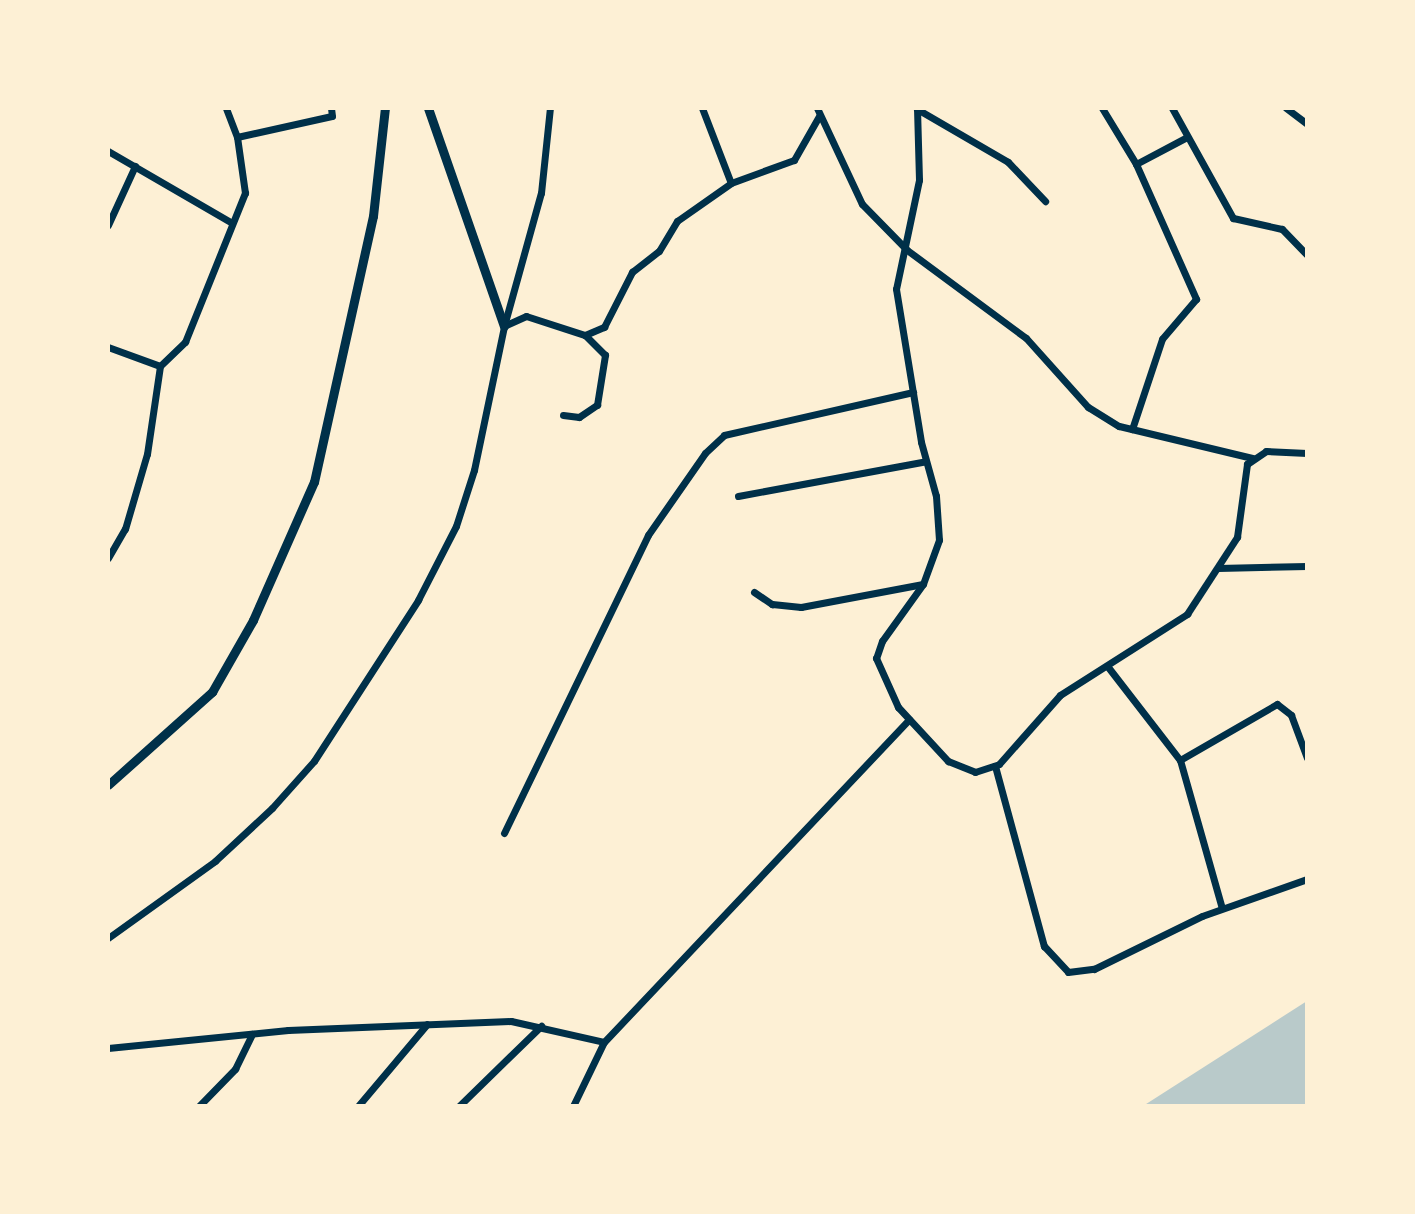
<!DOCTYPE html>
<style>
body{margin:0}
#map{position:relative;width:1415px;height:1214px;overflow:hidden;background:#fdf0d5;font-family:Poppins,sans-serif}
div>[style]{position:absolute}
.green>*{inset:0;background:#b9caca}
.minor>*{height:7px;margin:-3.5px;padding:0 3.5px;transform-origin:3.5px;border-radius:3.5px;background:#003049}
.tertiary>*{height:9px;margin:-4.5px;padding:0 4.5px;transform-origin:4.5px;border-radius:4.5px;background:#003049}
span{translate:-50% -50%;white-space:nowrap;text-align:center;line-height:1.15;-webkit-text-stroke:8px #fdf0d5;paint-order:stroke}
.frame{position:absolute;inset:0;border:110px solid #fdf0d5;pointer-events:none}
</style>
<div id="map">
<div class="green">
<i style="clip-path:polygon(1307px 1001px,1307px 1106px,1143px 1106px)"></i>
</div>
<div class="minor">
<i style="left:702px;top:108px;width:80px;rotate:68.9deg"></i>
<i style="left:817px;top:108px;width:106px;rotate:64.9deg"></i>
<i style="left:862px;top:204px;width:64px;rotate:45.6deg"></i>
<i style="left:907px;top:250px;width:148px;rotate:36.5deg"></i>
<i style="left:1026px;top:338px;width:93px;rotate:48.1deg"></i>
<i style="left:1088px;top:407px;width:36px;rotate:32deg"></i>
<i style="left:1119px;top:426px;width:137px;rotate:13.5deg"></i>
<i style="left:917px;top:108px;width:72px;rotate:88.4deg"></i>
<i style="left:919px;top:180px;width:111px;rotate:101.9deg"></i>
<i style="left:896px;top:289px;width:155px;rotate:80.7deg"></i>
<i style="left:921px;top:442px;width:56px;rotate:74.5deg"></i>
<i style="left:936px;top:496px;width:44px;rotate:86.1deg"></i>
<i style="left:939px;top:540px;width:47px;rotate:110deg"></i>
<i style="left:923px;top:584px;width:70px;rotate:125.7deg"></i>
<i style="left:882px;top:641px;width:18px;rotate:109deg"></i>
<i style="left:876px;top:658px;width:54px;rotate:65.8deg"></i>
<i style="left:898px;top:707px;width:74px;rotate:47.2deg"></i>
<i style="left:948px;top:761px;width:29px;rotate:22deg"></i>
<i style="left:975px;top:772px;width:25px;rotate:-18deg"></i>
<i style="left:999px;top:764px;width:92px;rotate:-48.5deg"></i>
<i style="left:1060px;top:695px;width:151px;rotate:-32.5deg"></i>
<i style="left:1187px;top:614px;width:92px;rotate:-57deg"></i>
<i style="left:1237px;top:537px;width:74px;rotate:-82.2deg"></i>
<i style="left:1247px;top:464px;width:23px;rotate:-34deg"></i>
<i style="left:1266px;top:451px;width:41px;rotate:2.8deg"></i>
<i style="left:1102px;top:108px;width:66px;rotate:58.7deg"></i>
<i style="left:1136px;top:164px;width:148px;rotate:66deg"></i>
<i style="left:1196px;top:299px;width:52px;rotate:130.4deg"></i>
<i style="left:1162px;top:339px;width:95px;rotate:108.4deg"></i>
<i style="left:1172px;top:108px;width:126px;rotate:61deg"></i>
<i style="left:1233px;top:218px;width:50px;rotate:12.7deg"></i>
<i style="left:1282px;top:229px;width:36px;rotate:46deg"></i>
<i style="left:1286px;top:108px;width:26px;rotate:37deg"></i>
<i style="left:917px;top:109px;width:105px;rotate:30.2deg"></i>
<i style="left:1008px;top:162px;width:54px;rotate:46.5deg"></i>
<i style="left:237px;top:137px;width:97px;rotate:-12.5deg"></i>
<i style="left:332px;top:116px;width:8px;rotate:-97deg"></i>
<i style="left:108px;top:151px;width:143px;rotate:30.1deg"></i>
<i style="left:1136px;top:164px;width:58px;rotate:-27.9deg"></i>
<i style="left:108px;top:225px;width:65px;rotate:-65.4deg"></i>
<i style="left:506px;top:325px;width:22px;rotate:-24deg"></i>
<i style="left:526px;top:316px;width:62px;rotate:17.9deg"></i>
<i style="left:585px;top:335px;width:21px;rotate:-23deg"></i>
<i style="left:604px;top:327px;width:62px;rotate:-63deg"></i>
<i style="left:632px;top:272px;width:34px;rotate:-38deg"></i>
<i style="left:659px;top:251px;width:35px;rotate:-59deg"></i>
<i style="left:677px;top:221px;width:66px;rotate:-35.1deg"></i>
<i style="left:731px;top:183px;width:67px;rotate:-20.1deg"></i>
<i style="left:794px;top:160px;width:51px;rotate:-60.4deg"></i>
<i style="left:108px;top:347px;width:55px;rotate:20.1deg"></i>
<i style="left:160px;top:366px;width:35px;rotate:-44deg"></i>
<i style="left:185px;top:342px;width:161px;rotate:-68.1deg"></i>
<i style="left:245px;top:193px;width:57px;rotate:-98.1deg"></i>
<i style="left:237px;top:137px;width:31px;rotate:-111deg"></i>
<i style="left:563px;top:415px;width:16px;rotate:7deg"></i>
<i style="left:579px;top:417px;width:22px;rotate:-34deg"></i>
<i style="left:597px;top:405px;width:51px;rotate:-80.9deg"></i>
<i style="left:605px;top:355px;width:28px;rotate:-135deg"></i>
<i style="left:738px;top:496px;width:191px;rotate:-10.5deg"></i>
<i style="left:108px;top:558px;width:34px;rotate:-60deg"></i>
<i style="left:125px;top:529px;width:78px;rotate:-73.7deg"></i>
<i style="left:147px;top:454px;width:89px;rotate:-81.6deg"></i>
<i style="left:1218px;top:568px;width:89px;rotate:-1.3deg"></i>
<i style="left:754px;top:592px;width:22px;rotate:34deg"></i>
<i style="left:772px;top:604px;width:29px;rotate:6deg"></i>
<i style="left:801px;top:607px;width:124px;rotate:-10.7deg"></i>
<i style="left:1108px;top:667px;width:118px;rotate:52.3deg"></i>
<i style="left:1180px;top:760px;width:154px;rotate:74.2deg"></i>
<i style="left:1180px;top:760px;width:112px;rotate:-30deg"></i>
<i style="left:1277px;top:704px;width:18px;rotate:38deg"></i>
<i style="left:1291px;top:715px;width:46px;rotate:69.6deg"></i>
<i style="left:995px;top:766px;width:187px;rotate:74.8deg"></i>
<i style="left:1044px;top:946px;width:35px;rotate:47deg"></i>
<i style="left:1068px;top:972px;width:26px;rotate:-7deg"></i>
<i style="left:1094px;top:969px;width:120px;rotate:-26.1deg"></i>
<i style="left:1202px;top:916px;width:111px;rotate:-19.4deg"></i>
<i style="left:504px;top:833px;width:331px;rotate:-64.2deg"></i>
<i style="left:648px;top:535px;width:100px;rotate:-55.2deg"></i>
<i style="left:705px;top:453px;width:26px;rotate:-43deg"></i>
<i style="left:724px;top:435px;width:194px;rotate:-12.8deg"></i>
<i style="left:108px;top:938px;width:132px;rotate:-35.7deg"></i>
<i style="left:215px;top:861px;width:78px;rotate:-42.9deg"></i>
<i style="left:272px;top:808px;width:63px;rotate:-48.2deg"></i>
<i style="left:314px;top:761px;width:192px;rotate:-57.1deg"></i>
<i style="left:418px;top:600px;width:83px;rotate:-62.8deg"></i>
<i style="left:456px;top:526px;width:59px;rotate:-72.2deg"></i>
<i style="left:474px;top:470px;width:147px;rotate:-78.2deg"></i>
<i style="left:504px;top:326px;width:138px;rotate:-74.5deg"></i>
<i style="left:541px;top:193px;width:85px;rotate:-84deg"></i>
<i style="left:108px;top:1048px;width:181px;rotate:-5.7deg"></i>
<i style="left:288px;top:1030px;width:223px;rotate:-2.3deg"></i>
<i style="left:511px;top:1021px;width:95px;rotate:12.7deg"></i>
<i style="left:604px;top:1042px;width:444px;rotate:-46.6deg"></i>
<i style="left:199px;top:1106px;width:52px;rotate:-45.8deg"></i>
<i style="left:235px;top:1069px;width:39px;rotate:-64deg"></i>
<i style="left:358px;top:1106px;width:107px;rotate:-49.9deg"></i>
<i style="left:459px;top:1106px;width:115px;rotate:-44.3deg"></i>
<i style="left:573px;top:1106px;width:71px;rotate:-64.2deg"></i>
</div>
<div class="tertiary">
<i style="left:428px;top:108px;width:231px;rotate:70.8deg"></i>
<i style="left:108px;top:785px;width:140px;rotate:-41.8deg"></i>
<i style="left:212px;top:692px;width:83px;rotate:-60.3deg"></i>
<i style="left:253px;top:620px;width:151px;rotate:-66.2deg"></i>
<i style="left:314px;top:482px;width:272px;rotate:-77.5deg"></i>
<i style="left:373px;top:216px;width:109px;rotate:-83.7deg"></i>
</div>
<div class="frame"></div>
</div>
